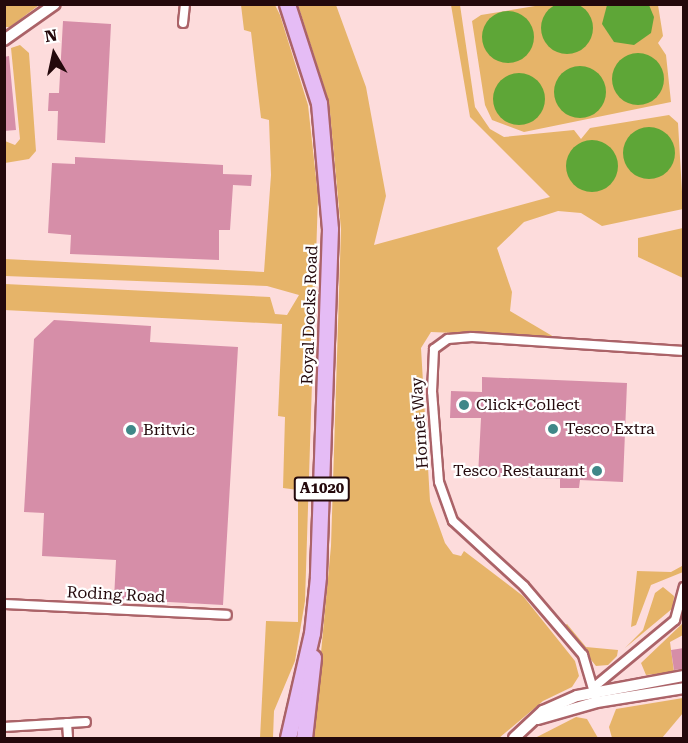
<!DOCTYPE html>
<style>
body{margin:0}
#map{position:relative;width:688px;height:743px;overflow:hidden;background:#fddcdc;font-family:"Roboto Serif",serif}
div>[style]{position:absolute}
.green>*{inset:0;background:#e6b469}
.water>*{inset:0;background:#5ea637}
.round{border-radius:50%}
.building>*{inset:0;background:#d68ea8}
.roads{filter:drop-shadow(2px 0 #ab6368) drop-shadow(-2px 0 #ab6368) drop-shadow(0 2px #ab6368) drop-shadow(0 -2px #ab6368)}
.street>*{height:8px;margin:-4px;padding:0 4px;transform-origin:4px;border-radius:4px;background:#fff}
.secondary>*{height:10px;margin:-5px;padding:0 5px;transform-origin:5px;border-radius:5px;background:#fff}
.highway>*{height:15px;margin:-7.5px;padding:0 7.5px;transform-origin:7.5px;border-radius:7.5px;background:#e5bcf5}
.dots>*{width:16px;height:16px;translate:-50% -50%;box-sizing:border-box;border:3px solid #fff;border-radius:50%}
span{translate:-50% -50%;white-space:nowrap;text-align:center;line-height:1.15;-webkit-text-stroke:4.5px #fff;paint-order:stroke}
.shield-label span{padding:2px 4px;background:#fff;border:2px solid;border-radius:4px;-webkit-text-stroke-width:0}
.shield-label{font-size:15px;color:#24090c;font-weight:700}
.street-label{font-size:16px;color:#24090c}
.poi-label{font-size:16px;color:#24090c}
.left{translate:0 -50%;text-align:left}
.right{translate:-100% -50%;text-align:right}
.frame{position:absolute;inset:0;border:6px solid #24090c;pointer-events:none}
.north{position:absolute;left:24px;top:24px;width:60px;height:60px;-webkit-text-stroke:4px #fff;paint-order:stroke;rotate:351deg;font-size:16px;font-weight:700;line-height:24px;text-align:center;color:#24090c}
.north::after{content:'';display:block;margin:auto;width:21px;height:27px;background:#24090c;clip-path:polygon(50% 0,100% 100%,50% 72%,0 100%)}
</style>
<div id="map">
<div class="green">
<i style="clip-path:polygon(5px 4px,39px 4px,39px 5px,10px 27px,5px 27px)"></i>
<i style="clip-path:polygon(241px 5px,275px 5px,280px 15px,308px 105px,318px 196px,305px 601px,295px 661px,274px 711px,273px 738px,260px 738px,266px 621px,298px 622px,298px 490px,283px 488px,285px 417px,278px 416px,282px 324px,4px 310px,5px 284px,270px 297px,275px 314px,287px 315px,299px 295px,267px 286px,5px 276px,5px 259px,264px 272px,271px 175px,269px 120px,261px 118px,251px 32px,244px 30px)"></i>
<i style="clip-path:polygon(298px 5px,336px 5px,366px 87px,386px 196px,374px 245px,550px 197px,470px 117px,451px 5px,460px 5px,475px 107px,490px 129px,504px 137px,574px 130px,581px 139px,590px 128px,669px 115px,678px 123px,683px 209px,602px 226px,581px 213px,558px 211px,524px 222px,497px 248px,512px 292px,510px 311px,554px 337px,431px 332px,421px 348px,430px 501px,445px 543px,453px 554px,461px 556px,464px 551px,523px 596px,575px 661px,579px 676px,572px 687px,543px 701px,499px 738px,313px 738px,331px 546px,341px 229px,329px 102px)"></i>
<i style="clip-path:polygon(541px 5px,658px 5px,663px 36px,658px 43px,666px 55px,671px 102px,524px 132px,492px 120px,485px 105px,472px 21px,481px 15px)"></i>
<i style="clip-path:polygon(20px 45px,29px 53px,36px 151px,29px 159px,5px 163px,5px 141px,15px 145px,20px 139px,11px 48px)"></i>
<i style="clip-path:polygon(683px 228px,683px 278px,638px 257px,638px 238px)"></i>
<i style="clip-path:polygon(683px 559px,683px 572px,651px 585px,636px 625px,631px 627px,637px 571px,671px 572px,682px 566px)"></i>
<i style="clip-path:polygon(663px 587px,674px 596px,673px 608px,625px 648px,643px 630px,655px 593px)"></i>
<i style="clip-path:polygon(683px 623px,683px 635px,670px 642px,674px 672px,646px 675px,641px 663px)"></i>
<i style="clip-path:polygon(567px 624px,586px 647px,618px 650px,617px 656px,608px 665px,596px 666px,564px 626px)"></i>
<i style="clip-path:polygon(683px 698px,683px 713px,662px 738px,612px 738px,609px 727px,616px 709px)"></i>
<i style="clip-path:polygon(576px 717px,587px 719px,598px 738px,535px 738px)"></i>
</div>
<div class="water">
<i class="round" style="left:541px;top:2px;width:52px;height:52px"></i>
<i style="clip-path:polygon(607px 5px,649px 5px,654px 17px,651px 33px,634px 45px,614px 42px,602px 24px)"></i>
<i class="round" style="left:482px;top:11px;width:52px;height:52px"></i>
<i class="round" style="left:612px;top:53px;width:52px;height:52px"></i>
<i class="round" style="left:554px;top:66px;width:52px;height:52px"></i>
<i class="round" style="left:493px;top:73px;width:52px;height:52px"></i>
<i class="round" style="left:623px;top:127px;width:52px;height:52px"></i>
<i class="round" style="left:566px;top:140px;width:52px;height:52px"></i>
</div>
<div class="building">
<i style="clip-path:polygon(63px 21px,111px 24px,105px 143px,57px 140px,58px 111px,48px 111px,49px 93px,59px 93px)"></i>
<i style="clip-path:polygon(9px 56px,16px 130px,4px 131px,4px 57px)"></i>
<i style="clip-path:polygon(75px 157px,223px 165px,223px 174px,252px 175px,251px 186px,233px 185px,230px 230px,219px 230px,219px 260px,70px 254px,71px 235px,48px 233px,52px 163px,75px 164px)"></i>
<i style="clip-path:polygon(54px 320px,151px 326px,150px 342px,238px 347px,223px 605px,114px 599px,116px 560px,42px 556px,44px 513px,24px 512px,34px 339px)"></i>
<i style="clip-path:polygon(482px 377px,627px 383px,623px 482px,580px 480px,579px 488px,560px 488px,560px 479px,478px 476px,481px 418px,450px 418px,451px 391px,482px 392px)"></i>
<i style="clip-path:polygon(684px 648px,684px 669px,674px 670px,671px 650px)"></i>
</div>
<div class="roads">
<div class="street">
<i style="left:183px;top:23px;width:19px;rotate:-84deg"></i>
<i style="left:4px;top:604px;width:223px;rotate:2.8deg"></i>
<i style="left:594px;top:687px;width:105px;rotate:-39.6deg"></i>
<i style="left:675px;top:620px;width:34px;rotate:-75deg"></i>
<i style="left:596px;top:699px;width:46px;rotate:-106.5deg"></i>
<i style="left:583px;top:655px;width:91px;rotate:-130.5deg"></i>
<i style="left:524px;top:586px;width:96px;rotate:-137.5deg"></i>
<i style="left:453px;top:521px;width:41px;rotate:-109.7deg"></i>
<i style="left:439px;top:482px;width:90px;rotate:-94.4deg"></i>
<i style="left:432px;top:392px;width:43px;rotate:-87.3deg"></i>
<i style="left:434px;top:349px;width:17px;rotate:-36deg"></i>
<i style="left:448px;top:339px;width:24px;rotate:-5deg"></i>
<i style="left:472px;top:337px;width:212px;rotate:3.8deg"></i>
<i style="left:67px;top:723px;width:15px;rotate:86deg"></i>
<i style="left:4px;top:727px;width:82px;rotate:-3.5deg"></i>
</div>
<div class="secondary">
<i style="left:4px;top:40px;width:62px;rotate:-35.2deg"></i>
<i style="left:538px;top:719px;width:61px;rotate:-16.1deg"></i>
<i style="left:597px;top:702px;width:88px;rotate:-9.1deg"></i>
<i style="left:514px;top:738px;width:40px;rotate:-43deg"></i>
<i style="left:543px;top:711px;width:37px;rotate:-24deg"></i>
<i style="left:577px;top:696px;width:109px;rotate:-10.6deg"></i>
</div>
<div class="highway">
<i style="left:287px;top:4px;width:104px;rotate:72.1deg"></i>
<i style="left:319px;top:103px;width:126px;rotate:85deg"></i>
<i style="left:330px;top:229px;width:348px;rotate:92deg"></i>
<i style="left:318px;top:577px;width:56px;rotate:96.1deg"></i>
<i style="left:312px;top:633px;width:108px;rotate:102.9deg"></i>
<i style="left:304px;top:738px;width:81px;rotate:-83.6deg"></i>
</div>
</div>
<div class="dots">
<i style="left:464px;top:405px;background:#3f8788"></i>
<i style="left:553px;top:429px;background:#3f8788"></i>
<i style="left:131px;top:430px;background:#3f8788"></i>
<i style="left:597px;top:471px;background:#3f8788"></i>
</div>
<div class="shield-label">
<span style="left:322px;top:489px">A1020</span>
</div>
<div class="street-label">
<span style="left:310px;top:315px;rotate:-88deg">Royal Docks Road</span>
<span style="left:420px;top:423px;rotate:-94deg">Hornet Way</span>
<span style="left:116px;top:595px;rotate:3deg">Roding Road</span>
</div>
<div class="poi-label">
<span class="left" style="left:476px;top:405px">Click+Collect</span>
<span class="left" style="left:565px;top:429px">Tesco Extra</span>
<span class="left" style="left:143px;top:430px">Britvic</span>
<span class="right" style="left:585px;top:471px">Tesco Restaurant</span>
</div>
<div class="frame"></div>
<div class="north">N</div>
</div>
